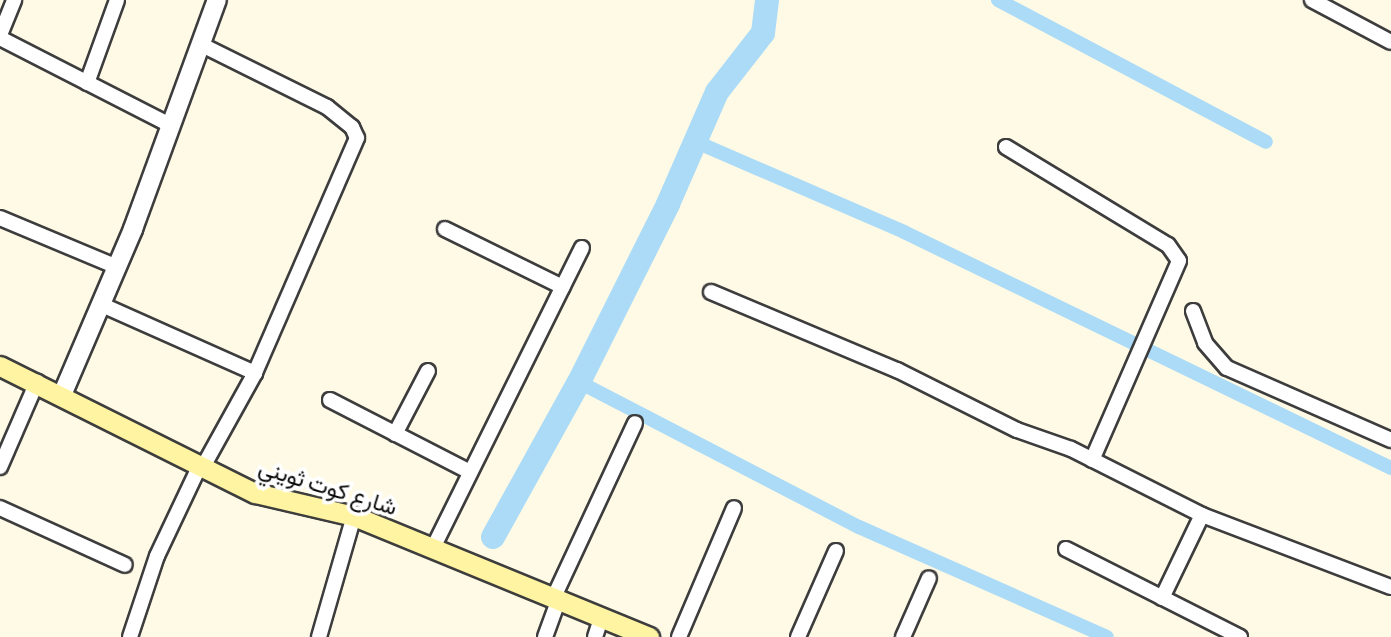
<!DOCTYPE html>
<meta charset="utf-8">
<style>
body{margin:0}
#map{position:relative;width:1391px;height:637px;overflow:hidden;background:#fffae6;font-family:Bitter,Vazirmatn,serif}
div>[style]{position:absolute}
.canal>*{height:14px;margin:-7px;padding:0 7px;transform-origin:7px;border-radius:7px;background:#abdbf6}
.river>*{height:24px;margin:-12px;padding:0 12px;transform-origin:12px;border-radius:12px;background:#abdbf6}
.roads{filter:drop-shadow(2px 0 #3d3d3d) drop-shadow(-2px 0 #3d3d3d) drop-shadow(0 2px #3d3d3d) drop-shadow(0 -2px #3d3d3d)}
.minor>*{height:14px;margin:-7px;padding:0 7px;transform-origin:7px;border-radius:7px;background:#fff}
.tertiary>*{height:18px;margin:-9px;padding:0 9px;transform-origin:9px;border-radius:9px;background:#fff}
.secondary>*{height:19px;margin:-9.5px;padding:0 9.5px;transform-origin:9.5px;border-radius:9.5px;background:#fff4a1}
span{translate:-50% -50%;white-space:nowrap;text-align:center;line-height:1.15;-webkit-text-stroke:7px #fff;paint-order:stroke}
.street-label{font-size:23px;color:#0a0a0a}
</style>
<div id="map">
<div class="canal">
<i style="left:998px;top:0;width:303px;rotate:27.9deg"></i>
<i style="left:694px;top:141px;width:229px;rotate:23.4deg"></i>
<i style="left:904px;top:232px;width:541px;rotate:25.85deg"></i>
<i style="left:579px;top:382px;width:315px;rotate:27.4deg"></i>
<i style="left:859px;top:527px;width:271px;rotate:23.9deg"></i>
</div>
<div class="river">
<i style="left:493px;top:537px;width:177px;rotate:-61deg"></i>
<i style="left:579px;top:382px;width:199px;rotate:-63.4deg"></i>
<i style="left:668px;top:204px;width:122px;rotate:-66.4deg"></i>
<i style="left:717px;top:92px;width:75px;rotate:-52.1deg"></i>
<i style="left:763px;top:33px;width:33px;rotate:-83deg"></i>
</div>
<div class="roads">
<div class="minor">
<i style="left:1312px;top:0;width:89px;rotate:28deg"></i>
<i style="left:0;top:35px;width:38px;rotate:-68deg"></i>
<i style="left:0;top:38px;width:191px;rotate:27.1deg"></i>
<i style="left:200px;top:44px;width:142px;rotate:26.4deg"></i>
<i style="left:327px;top:107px;width:32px;rotate:39deg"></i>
<i style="left:352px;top:127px;width:12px;rotate:66deg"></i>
<i style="left:357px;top:138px;width:256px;rotate:113.5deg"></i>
<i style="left:255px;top:373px;width:107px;rotate:119deg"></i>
<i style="left:87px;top:83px;width:88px;rotate:-70.1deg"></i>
<i style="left:1006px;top:147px;width:189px;rotate:31.2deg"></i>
<i style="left:1168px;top:245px;width:19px;rotate:55deg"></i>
<i style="left:1179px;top:261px;width:217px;rotate:113.6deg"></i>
<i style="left:0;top:218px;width:127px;rotate:22.7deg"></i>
<i style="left:445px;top:229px;width:131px;rotate:26.2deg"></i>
<i style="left:711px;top:292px;width:202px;rotate:22.8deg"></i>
<i style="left:897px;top:370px;width:134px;rotate:26.6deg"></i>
<i style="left:1017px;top:430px;width:57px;rotate:19.4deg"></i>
<i style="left:1071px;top:449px;width:147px;rotate:26.7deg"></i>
<i style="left:1202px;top:515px;width:202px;rotate:20.9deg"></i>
<i style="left:100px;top:304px;width:170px;rotate:24deg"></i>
<i style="left:1193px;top:311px;width:34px;rotate:69deg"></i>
<i style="left:1205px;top:343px;width:33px;rotate:49deg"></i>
<i style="left:1227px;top:368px;width:179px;rotate:23.7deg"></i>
<i style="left:330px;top:400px;width:157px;rotate:27.2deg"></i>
<i style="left:395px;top:434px;width:71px;rotate:-62.4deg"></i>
<i style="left:0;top:467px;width:93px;rotate:-66.5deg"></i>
<i style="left:0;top:508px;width:137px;rotate:24.5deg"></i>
<i style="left:433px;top:548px;width:335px;rotate:-63.6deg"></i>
<i style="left:1066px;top:549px;width:195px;rotate:26.8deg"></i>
<i style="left:1162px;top:598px;width:92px;rotate:-64.3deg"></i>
<i style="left:553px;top:599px;width:194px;rotate:-65deg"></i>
<i style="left:130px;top:637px;width:85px;rotate:-71.6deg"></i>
<i style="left:157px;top:556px;width:101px;rotate:-64.7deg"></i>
<i style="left:319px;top:637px;width:126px;rotate:-73.9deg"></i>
<i style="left:545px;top:637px;width:38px;rotate:-70deg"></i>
<i style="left:595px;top:637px;width:20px;rotate:-72deg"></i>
<i style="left:679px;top:637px;width:140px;rotate:-66.9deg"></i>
<i style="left:798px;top:637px;width:94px;rotate:-66.2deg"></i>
<i style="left:903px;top:637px;width:64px;rotate:-66.2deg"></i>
</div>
<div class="tertiary">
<i style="left:62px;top:395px;width:181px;rotate:-66.8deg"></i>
<i style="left:133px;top:229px;width:244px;rotate:-69.9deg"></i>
</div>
<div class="secondary">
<i style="left:0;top:366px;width:285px;rotate:26.5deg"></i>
<i style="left:255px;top:493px;width:102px;rotate:13.1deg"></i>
<i style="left:354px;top:516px;width:319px;rotate:22.3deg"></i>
</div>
</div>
<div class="street-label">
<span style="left:328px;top:487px;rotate:17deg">شارع كوت ثويني</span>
</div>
</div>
